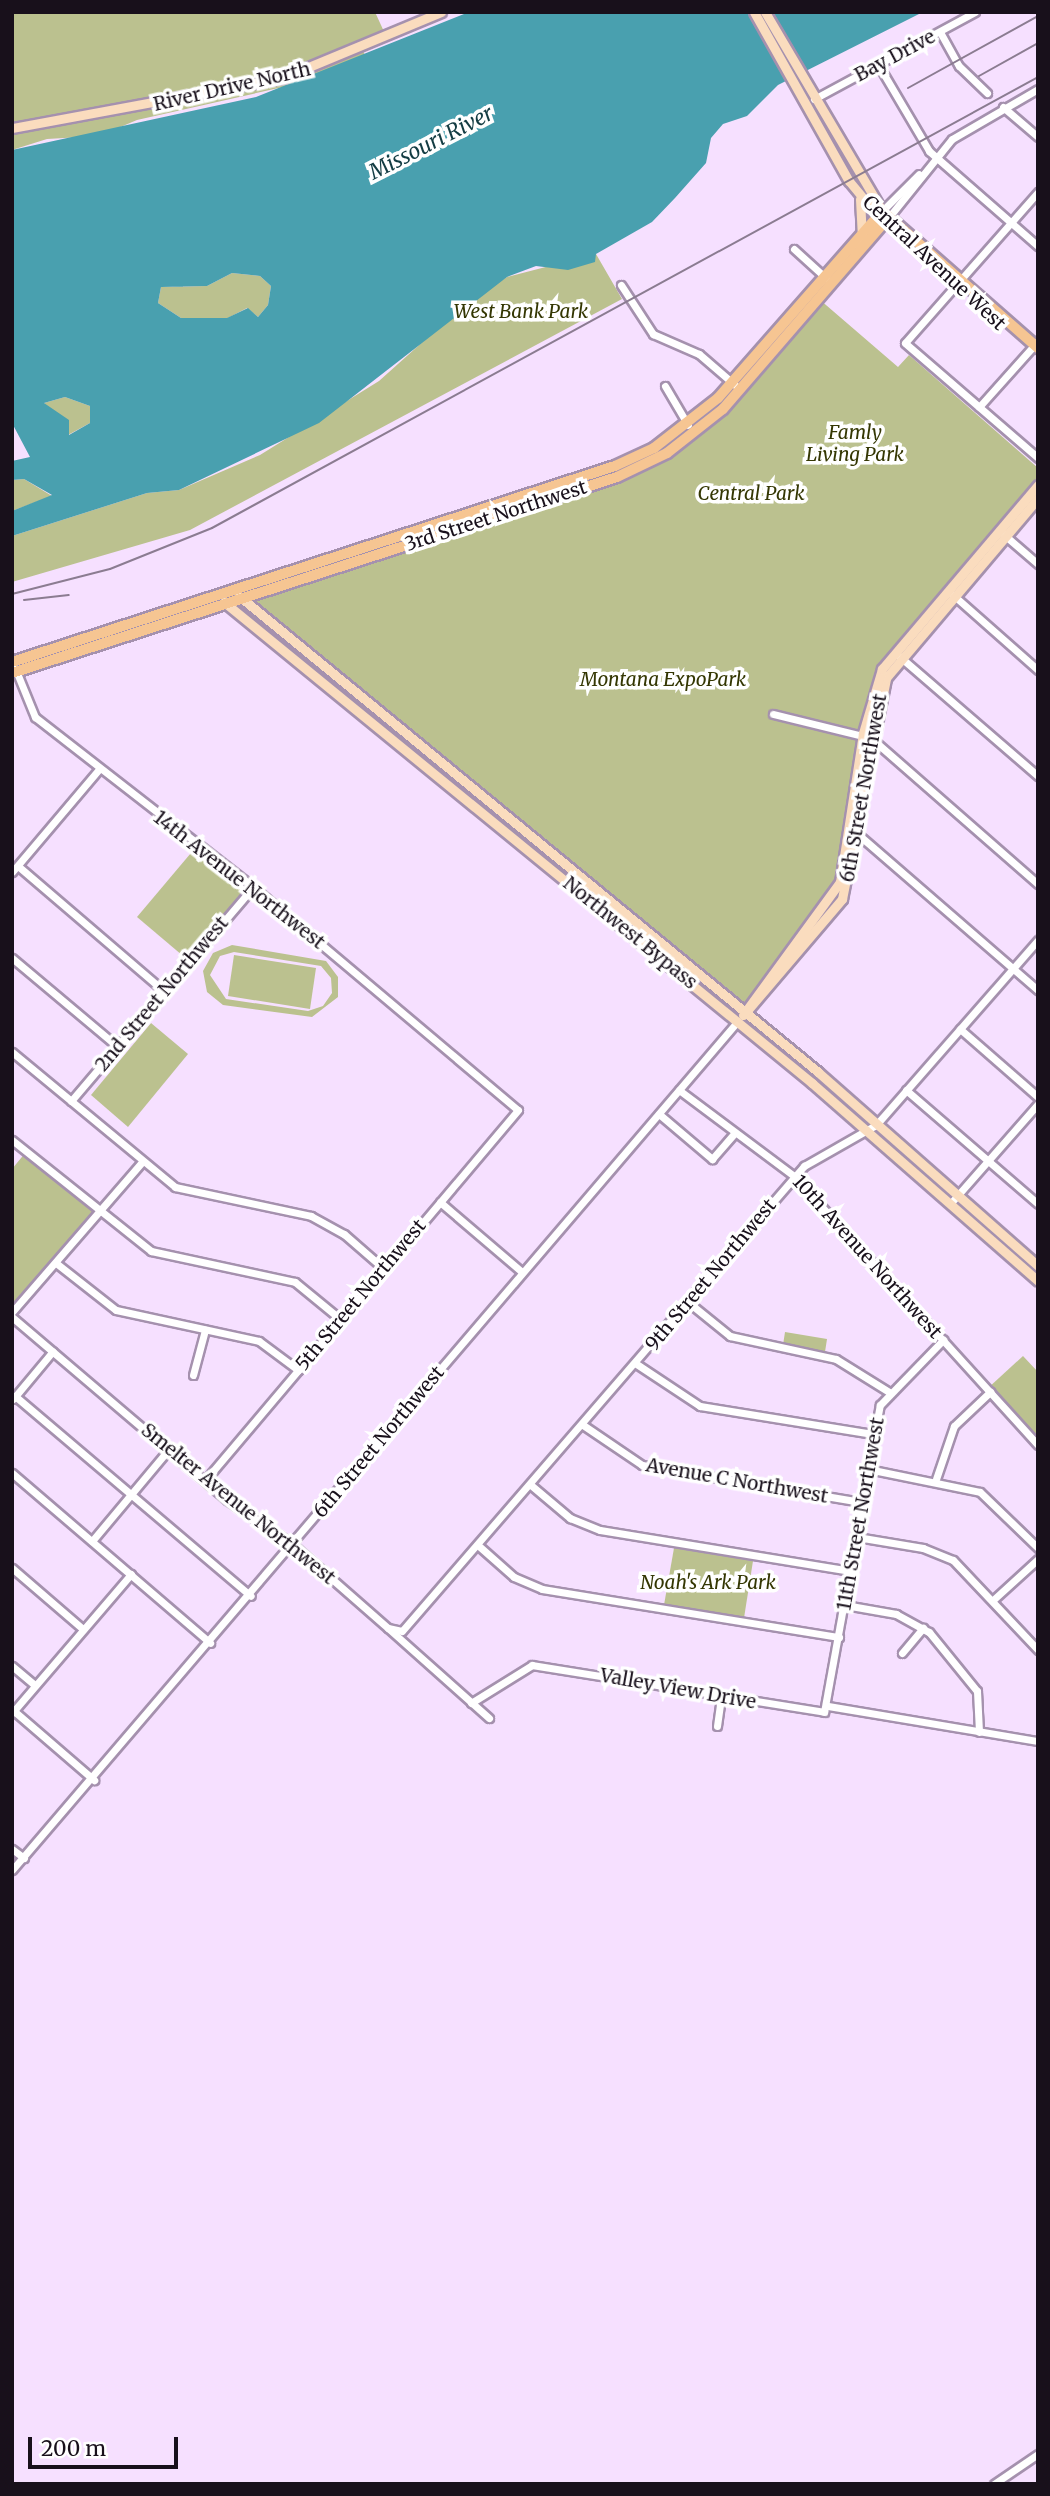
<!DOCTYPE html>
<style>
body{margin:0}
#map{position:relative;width:1050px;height:2496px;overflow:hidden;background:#f6e0ff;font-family:Merriweather,serif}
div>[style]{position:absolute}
.green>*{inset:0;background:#bbc18f}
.water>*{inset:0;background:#49a0af}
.roads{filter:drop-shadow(2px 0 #a591ae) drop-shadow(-2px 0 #a591ae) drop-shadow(0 2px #a591ae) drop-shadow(0 -2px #a591ae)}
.minor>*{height:7px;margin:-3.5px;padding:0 3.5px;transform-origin:3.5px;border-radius:3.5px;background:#fff}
.major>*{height:9px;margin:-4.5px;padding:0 4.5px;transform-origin:4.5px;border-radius:4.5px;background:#fadcbe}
.highway>*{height:10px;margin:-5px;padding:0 5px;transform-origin:5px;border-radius:5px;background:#f6c592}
.rail>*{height:2px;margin:-1px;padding:0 1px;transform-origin:1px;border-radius:1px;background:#8b7c91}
span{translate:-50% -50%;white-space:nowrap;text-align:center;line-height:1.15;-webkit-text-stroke:7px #fff;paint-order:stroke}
.street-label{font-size:19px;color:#18101b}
.park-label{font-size:19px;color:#343703;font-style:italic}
.water-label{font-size:21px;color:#133c43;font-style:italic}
.frame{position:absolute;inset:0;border:14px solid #18101b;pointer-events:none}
.scale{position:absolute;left:28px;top:2437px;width:150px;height:32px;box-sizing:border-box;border:4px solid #18101b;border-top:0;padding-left:9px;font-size:21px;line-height:24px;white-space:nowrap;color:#18101b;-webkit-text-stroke:5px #fff;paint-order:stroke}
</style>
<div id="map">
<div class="green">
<i style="clip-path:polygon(12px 12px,375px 12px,386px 36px,361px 47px,366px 57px,301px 83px,137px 120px,99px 136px,47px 139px,12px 150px)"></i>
<i style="clip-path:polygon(596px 254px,622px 299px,190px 530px,12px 582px,12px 536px,147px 493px,179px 490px,260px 455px,379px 381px,465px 304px,507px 277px)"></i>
<i style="clip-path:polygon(232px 273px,260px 276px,271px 286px,268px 305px,258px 317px,247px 308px,228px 318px,181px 318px,158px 303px,161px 287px,207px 286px)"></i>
<i style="clip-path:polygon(819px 299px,898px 367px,909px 355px,1038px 468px,1038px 483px,890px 651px,874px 686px,834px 895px,745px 1013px,243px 599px,617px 477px,694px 435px)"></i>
<i style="clip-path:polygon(65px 397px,90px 406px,90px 423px,68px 435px,44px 403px)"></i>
<i style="clip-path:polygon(24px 479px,52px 496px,12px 511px,12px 480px)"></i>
<i style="clip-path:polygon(196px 847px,253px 887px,189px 961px,137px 917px)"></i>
<i style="clip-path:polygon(evenodd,232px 945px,326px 961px,338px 977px,338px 997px,312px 1017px,223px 1005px,207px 992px,203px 971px,213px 953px,232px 945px,234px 952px,321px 966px,331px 978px,332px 993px,323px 1006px,308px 1011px,226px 999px,210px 975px,220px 956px,234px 952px)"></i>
<i style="clip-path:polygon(234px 955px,316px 968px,310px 1009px,228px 996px)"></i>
<i style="clip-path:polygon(151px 1023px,188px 1054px,128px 1127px,91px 1095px)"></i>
<i style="clip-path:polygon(26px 1152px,99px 1213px,12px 1312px,12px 1169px)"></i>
<i style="clip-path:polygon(785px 1332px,827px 1339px,825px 1352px,783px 1345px)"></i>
<i style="clip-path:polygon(1023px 1356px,1038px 1372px,1038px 1445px,987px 1389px)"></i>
<i style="clip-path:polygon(674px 1548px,753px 1561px,744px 1618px,664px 1605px)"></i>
</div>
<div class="water">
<i style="clip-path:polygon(evenodd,469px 12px,923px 12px,778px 85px,747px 116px,723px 124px,711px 138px,706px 163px,675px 198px,652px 222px,596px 254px,595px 262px,568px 270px,536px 266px,507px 277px,319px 423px,179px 490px,147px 493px,12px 536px,12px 511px,52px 495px,24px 479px,12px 480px,12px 461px,30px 457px,12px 423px,12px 150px,256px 97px,469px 12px,232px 273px,260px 276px,271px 286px,268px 305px,258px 317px,248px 308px,227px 318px,181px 318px,158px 303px,161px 287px,207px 286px,232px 273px,469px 12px,65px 397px,90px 406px,90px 423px,69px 435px,69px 420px,44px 403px,65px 397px)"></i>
</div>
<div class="roads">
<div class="minor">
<i style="left:940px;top:32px;width:39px;rotate:61deg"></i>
<i style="left:959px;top:66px;width:39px;rotate:44deg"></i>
<i style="left:879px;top:66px;width:99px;rotate:59.5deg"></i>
<i style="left:929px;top:151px;width:145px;rotate:41.1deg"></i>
<i style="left:814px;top:99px;width:183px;rotate:-28.4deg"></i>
<i style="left:1003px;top:107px;width:46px;rotate:40.6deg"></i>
<i style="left:1038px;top:192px;width:201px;rotate:131.4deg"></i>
<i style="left:905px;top:343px;width:176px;rotate:40.8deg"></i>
<i style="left:882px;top:211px;width:52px;rotate:-45deg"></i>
<i style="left:889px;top:217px;width:100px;rotate:-51.1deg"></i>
<i style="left:952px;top:139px;width:99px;rotate:-30.2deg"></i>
<i style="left:794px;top:249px;width:45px;rotate:42.3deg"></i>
<i style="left:621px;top:285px;width:59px;rotate:56.9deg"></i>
<i style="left:653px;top:334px;width:50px;rotate:23.5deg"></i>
<i style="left:699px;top:354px;width:48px;rotate:40.7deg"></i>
<i style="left:665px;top:386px;width:45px;rotate:59.5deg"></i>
<i style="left:979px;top:407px;width:89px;rotate:-48.2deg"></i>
<i style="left:1002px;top:533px;width:48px;rotate:40.7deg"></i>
<i style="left:952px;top:594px;width:115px;rotate:41.5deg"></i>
<i style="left:899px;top:656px;width:184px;rotate:40.8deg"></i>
<i style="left:15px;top:668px;width:53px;rotate:67.8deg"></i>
<i style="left:35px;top:717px;width:276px;rotate:37.9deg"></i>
<i style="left:253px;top:887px;width:346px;rotate:40.1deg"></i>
<i style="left:518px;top:1110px;width:485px;rotate:130.2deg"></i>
<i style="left:773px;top:714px;width:101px;rotate:13.8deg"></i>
<i style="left:871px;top:738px;width:222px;rotate:41.2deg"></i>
<i style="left:853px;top:830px;width:245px;rotate:40.9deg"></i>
<i style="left:18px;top:866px;width:192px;rotate:40.6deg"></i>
<i style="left:12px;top:872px;width:135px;rotate:-49.8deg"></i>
<i style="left:12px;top:958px;width:137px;rotate:40deg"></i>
<i style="left:960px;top:1029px;width:103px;rotate:41.1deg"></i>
<i style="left:12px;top:1052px;width:212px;rotate:39.6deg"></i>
<i style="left:175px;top:1187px;width:139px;rotate:12deg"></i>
<i style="left:311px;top:1216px;width:38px;rotate:29deg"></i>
<i style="left:344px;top:1234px;width:52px;rotate:41.1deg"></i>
<i style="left:679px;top:1090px;width:144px;rotate:36.8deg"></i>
<i style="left:794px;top:1176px;width:363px;rotate:47.8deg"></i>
<i style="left:906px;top:1090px;width:174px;rotate:40.8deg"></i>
<i style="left:71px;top:1101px;width:281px;rotate:-49.6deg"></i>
<i style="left:659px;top:1114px;width:70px;rotate:40.3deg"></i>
<i style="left:712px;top:1159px;width:32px;rotate:-49deg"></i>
<i style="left:12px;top:1140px;width:178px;rotate:38.6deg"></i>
<i style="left:151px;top:1251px;width:147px;rotate:12.1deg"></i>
<i style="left:295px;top:1282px;width:58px;rotate:39.4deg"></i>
<i style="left:440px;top:1202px;width:108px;rotate:40.5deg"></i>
<i style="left:950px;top:1204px;width:133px;rotate:-48.7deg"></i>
<i style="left:56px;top:1263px;width:76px;rotate:38.1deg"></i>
<i style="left:116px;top:1310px;width:146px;rotate:12.2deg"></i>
<i style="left:259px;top:1341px;width:49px;rotate:36.6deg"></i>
<i style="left:688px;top:1302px;width:54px;rotate:39deg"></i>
<i style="left:730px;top:1336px;width:108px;rotate:12.2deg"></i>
<i style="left:836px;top:1359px;width:62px;rotate:31.9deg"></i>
<i style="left:12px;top:1312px;width:198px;rotate:-49.1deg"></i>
<i style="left:12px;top:1317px;width:282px;rotate:40.4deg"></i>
<i style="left:227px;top:1500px;width:78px;rotate:34.1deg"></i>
<i style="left:292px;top:1544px;width:128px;rotate:41.2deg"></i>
<i style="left:388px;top:1628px;width:14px;rotate:12deg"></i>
<i style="left:402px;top:1631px;width:615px;rotate:-49.16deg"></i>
<i style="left:804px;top:1166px;width:83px;rotate:-29.7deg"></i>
<i style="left:876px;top:1125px;width:246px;rotate:-48.8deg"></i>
<i style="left:635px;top:1363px;width:78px;rotate:33.5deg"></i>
<i style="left:700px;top:1406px;width:175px;rotate:9.2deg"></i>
<i style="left:193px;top:1375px;width:47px;rotate:-75.1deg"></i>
<i style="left:15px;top:1396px;width:309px;rotate:40.3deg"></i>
<i style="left:13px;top:1399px;width:62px;rotate:-50.2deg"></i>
<i style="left:583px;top:1425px;width:71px;rotate:34.1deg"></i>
<i style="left:642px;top:1465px;width:222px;rotate:9.6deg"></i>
<i style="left:868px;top:1469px;width:114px;rotate:11.6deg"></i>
<i style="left:980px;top:1492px;width:81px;rotate:44deg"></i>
<i style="left:12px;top:1473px;width:261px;rotate:40.6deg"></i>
<i style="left:936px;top:1479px;width:56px;rotate:-71.2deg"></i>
<i style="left:954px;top:1426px;width:50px;rotate:-43.4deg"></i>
<i style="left:532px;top:1486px;width:50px;rotate:40.1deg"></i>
<i style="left:570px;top:1518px;width:32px;rotate:22deg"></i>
<i style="left:600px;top:1530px;width:254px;rotate:9.3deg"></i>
<i style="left:857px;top:1537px;width:67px;rotate:9.5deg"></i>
<i style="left:923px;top:1548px;width:32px;rotate:22deg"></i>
<i style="left:953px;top:1560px;width:124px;rotate:46.6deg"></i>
<i style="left:92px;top:1541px;width:120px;rotate:-50.1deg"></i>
<i style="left:480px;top:1547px;width:45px;rotate:41.4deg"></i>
<i style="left:514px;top:1577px;width:30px;rotate:23deg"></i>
<i style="left:542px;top:1589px;width:301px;rotate:9.2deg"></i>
<i style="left:12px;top:1568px;width:94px;rotate:40.7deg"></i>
<i style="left:993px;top:1600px;width:61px;rotate:-42.3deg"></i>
<i style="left:845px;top:1605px;width:52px;rotate:10deg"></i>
<i style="left:896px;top:1614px;width:38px;rotate:29deg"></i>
<i style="left:929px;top:1632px;width:76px;rotate:50.9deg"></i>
<i style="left:977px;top:1691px;width:41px;rotate:87.2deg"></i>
<i style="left:389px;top:1629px;width:134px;rotate:41.7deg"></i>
<i style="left:902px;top:1653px;width:33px;rotate:-50deg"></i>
<i style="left:12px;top:1666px;width:30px;rotate:40deg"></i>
<i style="left:471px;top:1703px;width:72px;rotate:-31.9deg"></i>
<i style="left:532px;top:1665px;width:296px;rotate:9.1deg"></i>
<i style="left:824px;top:1712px;width:312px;rotate:-79.7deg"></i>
<i style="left:880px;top:1405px;width:91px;rotate:-45.9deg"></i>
<i style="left:828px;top:1706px;width:213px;rotate:9.5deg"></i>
<i style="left:14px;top:1711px;width:106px;rotate:40.8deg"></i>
<i style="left:12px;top:1713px;width:183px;rotate:-49.4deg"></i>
<i style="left:717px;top:1726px;width:30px;rotate:-82deg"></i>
<i style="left:12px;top:1849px;width:15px;rotate:37deg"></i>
<i style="left:12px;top:1870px;width:1116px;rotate:-49.47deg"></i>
<i style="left:994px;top:2484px;width:53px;rotate:-34.3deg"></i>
</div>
<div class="major">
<i style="left:754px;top:12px;width:194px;rotate:60.7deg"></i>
<i style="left:849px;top:181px;width:45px;rotate:50.4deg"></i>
<i style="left:765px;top:12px;width:231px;rotate:59.5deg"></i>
<i style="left:12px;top:128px;width:275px;rotate:-10.5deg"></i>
<i style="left:282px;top:78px;width:172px;rotate:-22.5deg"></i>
<i style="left:860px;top:199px;width:33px;rotate:87deg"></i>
<i style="left:239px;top:596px;width:750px;rotate:39.42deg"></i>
<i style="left:818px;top:1072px;width:293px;rotate:41.4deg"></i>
<i style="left:224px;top:602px;width:760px;rotate:39.28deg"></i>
<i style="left:812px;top:1083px;width:300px;rotate:41.2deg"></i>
<i style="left:745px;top:1013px;width:150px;rotate:-49.6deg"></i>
<i style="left:842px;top:899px;width:225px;rotate:-78.7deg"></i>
<i style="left:886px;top:678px;width:236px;rotate:-49.8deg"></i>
<i style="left:743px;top:1015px;width:165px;rotate:-53.9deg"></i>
<i style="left:840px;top:882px;width:151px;rotate:-81.2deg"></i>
<i style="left:863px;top:733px;width:67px;rotate:-73.5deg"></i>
<i style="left:882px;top:669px;width:241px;rotate:-49.7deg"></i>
</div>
<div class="highway">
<i style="left:12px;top:662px;width:634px;rotate:-18.01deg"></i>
<i style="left:615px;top:466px;width:43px;rotate:-24.8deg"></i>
<i style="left:654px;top:448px;width:81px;rotate:-38deg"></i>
<i style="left:718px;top:398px;width:249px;rotate:-48.7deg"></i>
<i style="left:882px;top:211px;width:208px;rotate:41.3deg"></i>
<i style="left:12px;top:673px;width:636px;rotate:-17.95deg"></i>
<i style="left:617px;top:477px;width:55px;rotate:-25.6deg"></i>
<i style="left:667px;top:453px;width:71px;rotate:-38.2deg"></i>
<i style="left:723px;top:409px;width:254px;rotate:-49.2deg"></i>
</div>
</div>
<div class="rail">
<i style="left:979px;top:76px;width:68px;rotate:-29.2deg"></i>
<i style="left:908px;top:88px;width:149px;rotate:-29deg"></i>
<i style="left:12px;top:594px;width:101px;rotate:-14.3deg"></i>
<i style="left:110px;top:569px;width:110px;rotate:-21.9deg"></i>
<i style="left:212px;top:528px;width:941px;rotate:-28.63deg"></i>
<i style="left:24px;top:600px;width:45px;rotate:-6.3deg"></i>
</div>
<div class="street-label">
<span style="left:895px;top:56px;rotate:-28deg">Bay Drive</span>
<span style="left:232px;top:87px;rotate:-13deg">River Drive North</span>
<span style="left:934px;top:263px;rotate:43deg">Central Avenue West</span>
<span style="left:496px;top:516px;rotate:-18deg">3rd Street Northwest</span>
<span style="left:864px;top:788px;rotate:-80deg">6th Street Northwest</span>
<span style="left:239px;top:880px;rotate:38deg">14th Avenue Northwest</span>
<span style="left:630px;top:933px;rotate:39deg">Northwest Bypass</span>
<span style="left:162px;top:994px;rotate:-50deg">2nd Street Northwest</span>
<span style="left:867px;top:1257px;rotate:48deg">10th Avenue Northwest</span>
<span style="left:711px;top:1275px;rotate:-50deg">9th Street Northwest</span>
<span style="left:361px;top:1295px;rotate:-50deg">5th Street Northwest</span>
<span style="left:379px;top:1442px;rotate:-50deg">6th Street Northwest</span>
<span style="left:737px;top:1481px;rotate:10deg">Avenue C Northwest</span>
<span style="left:238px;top:1504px;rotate:39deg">Smelter Avenue Northwest</span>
<span style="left:861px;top:1514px;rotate:-80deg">11th Street Northwest</span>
<span style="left:678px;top:1689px;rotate:10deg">Valley View Drive</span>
</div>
<div class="park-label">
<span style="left:521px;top:312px">West Bank Park</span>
<span style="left:855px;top:444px">Famly<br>Living Park</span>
<span style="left:751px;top:494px">Central Park</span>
<span style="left:663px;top:680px">Montana ExpoPark</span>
<span style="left:708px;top:1583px">Noah's Ark Park</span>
</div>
<div class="water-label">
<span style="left:431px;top:143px;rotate:-27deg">Missouri River</span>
</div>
<div class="frame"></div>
<div class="scale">200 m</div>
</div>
